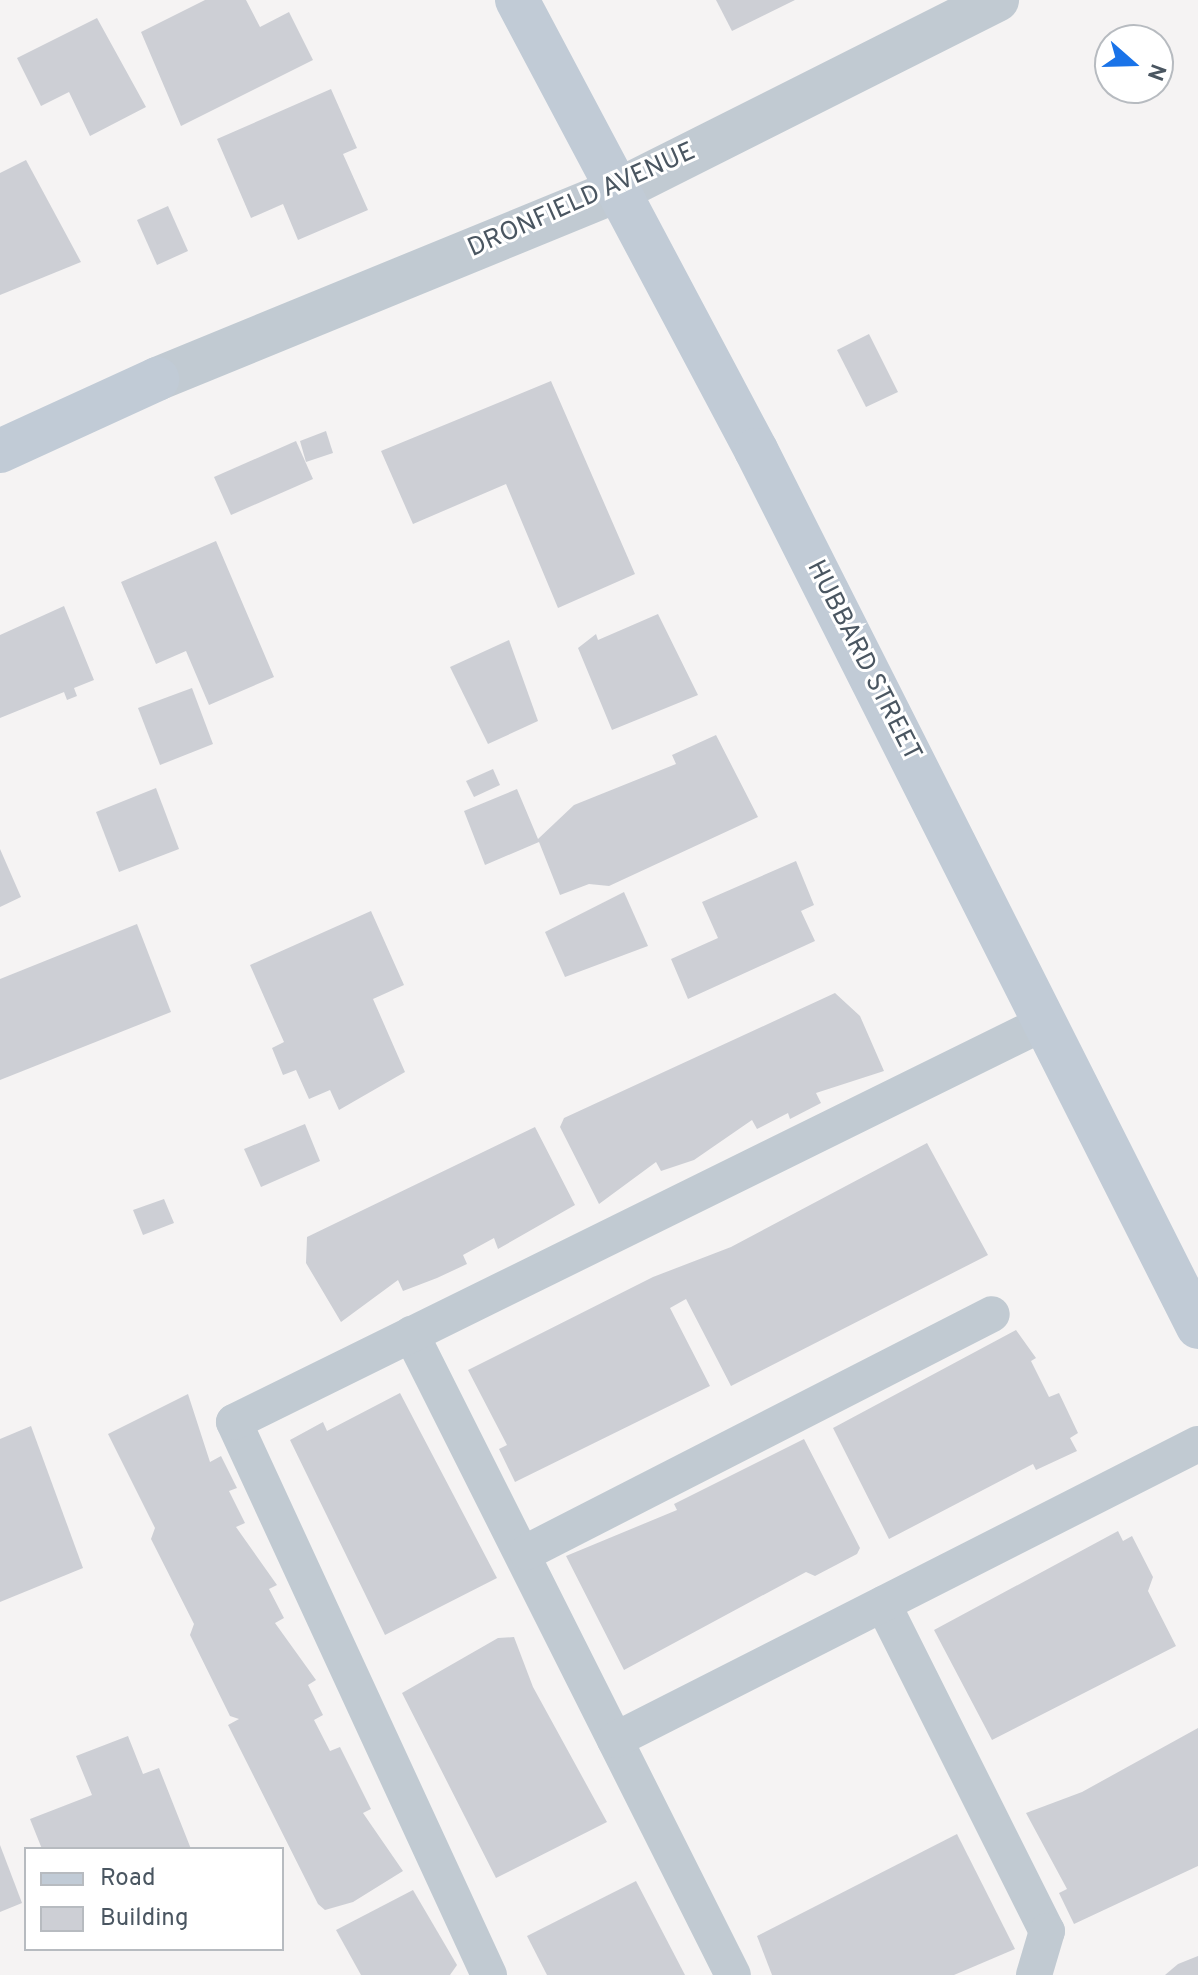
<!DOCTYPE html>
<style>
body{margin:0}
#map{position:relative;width:1198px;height:1975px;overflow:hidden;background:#f5f3f3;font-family:Overpass,sans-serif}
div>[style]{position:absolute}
.building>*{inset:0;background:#cdcfd5}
.lane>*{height:36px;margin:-18px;padding:0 18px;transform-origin:18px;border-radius:18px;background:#c1cad2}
.street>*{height:44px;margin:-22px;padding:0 22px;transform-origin:22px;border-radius:22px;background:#c1cad2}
.secondary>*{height:44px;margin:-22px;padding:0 22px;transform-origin:22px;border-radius:22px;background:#c1cbd6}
span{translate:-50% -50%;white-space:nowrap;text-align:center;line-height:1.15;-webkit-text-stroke:6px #fff;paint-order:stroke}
.street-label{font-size:26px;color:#4a5661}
.legend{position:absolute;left:24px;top:1847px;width:260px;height:104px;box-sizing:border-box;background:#fff;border:2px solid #b7bbc0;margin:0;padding:10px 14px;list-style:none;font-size:24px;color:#4a5661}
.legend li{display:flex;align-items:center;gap:16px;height:40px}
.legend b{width:40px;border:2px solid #b7bbc0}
.north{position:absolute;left:1094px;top:24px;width:80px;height:80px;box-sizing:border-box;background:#fff;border:2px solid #b7bbc0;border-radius:50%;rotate:110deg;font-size:22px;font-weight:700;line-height:32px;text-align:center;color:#4a5661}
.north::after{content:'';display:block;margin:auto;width:28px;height:36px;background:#1a73e8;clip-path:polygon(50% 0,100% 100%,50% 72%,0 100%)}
</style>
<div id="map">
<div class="building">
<i style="clip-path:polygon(205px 0,246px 0,260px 27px,289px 12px,313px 60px,181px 126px,141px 32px)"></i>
<i style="clip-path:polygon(716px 0,795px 0,732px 31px)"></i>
<i style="clip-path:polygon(97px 18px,146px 107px,90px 136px,69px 92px,41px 106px,17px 58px)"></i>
<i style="clip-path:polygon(331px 89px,357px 148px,343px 154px,368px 210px,298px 240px,283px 204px,251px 218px,217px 139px)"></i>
<i style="clip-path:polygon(26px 160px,81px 262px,0 295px,0 173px)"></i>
<i style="clip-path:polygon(168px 206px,188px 251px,157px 265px,137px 220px)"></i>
<i style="clip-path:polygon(869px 334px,898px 392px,866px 407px,837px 350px)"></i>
<i style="clip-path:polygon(551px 381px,635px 574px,558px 608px,506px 484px,413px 524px,381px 451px)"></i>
<i style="clip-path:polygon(326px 431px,333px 453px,306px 462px,300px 441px)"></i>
<i style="clip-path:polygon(296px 441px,313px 479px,231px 515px,214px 477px)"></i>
<i style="clip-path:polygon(216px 541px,274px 677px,209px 705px,186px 651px,156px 664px,121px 582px)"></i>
<i style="clip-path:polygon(64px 606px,94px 680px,74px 688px,77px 696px,67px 700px,64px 692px,0 718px,0 635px)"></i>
<i style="clip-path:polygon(658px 614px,698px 695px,612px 730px,578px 648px,596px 634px,598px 640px)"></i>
<i style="clip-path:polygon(509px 640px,538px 721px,488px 744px,450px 667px)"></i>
<i style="clip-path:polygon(192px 688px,213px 744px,160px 765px,138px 708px)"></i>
<i style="clip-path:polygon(716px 735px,758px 817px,609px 886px,589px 884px,560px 895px,539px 842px,485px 865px,464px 811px,517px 789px,538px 839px,574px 805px,676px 764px,672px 755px)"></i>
<i style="clip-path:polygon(493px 769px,500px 785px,474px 797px,466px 781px)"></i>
<i style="clip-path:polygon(156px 788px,179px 849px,119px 872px,96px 812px)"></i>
<i style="clip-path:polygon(0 849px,21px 897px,0 907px)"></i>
<i style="clip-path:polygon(796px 861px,814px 905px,801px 911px,815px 941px,688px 999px,671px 959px,718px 938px,702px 902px)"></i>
<i style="clip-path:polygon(624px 892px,648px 946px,565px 977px,545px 932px)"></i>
<i style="clip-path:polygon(371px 911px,404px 985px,373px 999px,405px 1072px,339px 1110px,330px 1090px,309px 1099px,296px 1070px,283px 1075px,272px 1048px,284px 1042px,250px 965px)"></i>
<i style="clip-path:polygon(137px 924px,171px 1012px,0 1080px,0 979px)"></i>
<i style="clip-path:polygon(835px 993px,860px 1016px,884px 1071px,816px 1093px,821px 1103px,790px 1119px,788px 1113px,757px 1129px,752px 1120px,694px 1160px,661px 1171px,656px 1162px,599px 1204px,560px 1127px,564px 1118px)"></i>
<i style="clip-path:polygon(305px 1124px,320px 1161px,261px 1187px,244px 1149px)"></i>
<i style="clip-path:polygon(535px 1127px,575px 1205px,498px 1249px,494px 1238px,463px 1255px,467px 1264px,437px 1278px,403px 1291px,398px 1280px,341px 1322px,306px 1263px,307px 1237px)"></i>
<i style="clip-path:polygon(927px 1143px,988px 1255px,731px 1386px,686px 1299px,670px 1308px,710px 1386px,515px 1482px,499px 1449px,507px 1445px,468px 1370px,653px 1277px,731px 1247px)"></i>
<i style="clip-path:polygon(164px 1199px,174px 1223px,143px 1235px,133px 1210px)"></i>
<i style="clip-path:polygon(1016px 1330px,1036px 1358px,1031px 1361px,1049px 1397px,1059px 1393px,1078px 1433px,1070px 1438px,1077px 1451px,1036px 1470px,1033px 1464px,889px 1539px,833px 1428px)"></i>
<i style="clip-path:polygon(400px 1393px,497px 1578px,385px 1635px,290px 1440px,323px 1422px,327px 1431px)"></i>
<i style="clip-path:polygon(188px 1394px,210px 1462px,221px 1456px,237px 1488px,229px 1491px,245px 1523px,236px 1527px,277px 1585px,269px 1589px,284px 1618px,275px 1623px,316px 1680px,308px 1685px,323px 1715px,314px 1720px,330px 1751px,340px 1747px,371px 1809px,363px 1813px,403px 1871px,353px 1902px,325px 1910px,318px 1904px,228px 1725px,239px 1719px,230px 1716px,190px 1635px,194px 1624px,151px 1539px,155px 1528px,108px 1434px)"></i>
<i style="clip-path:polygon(31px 1426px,83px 1568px,0 1602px,0 1439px)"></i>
<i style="clip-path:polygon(804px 1439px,860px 1548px,857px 1554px,815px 1576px,806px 1572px,624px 1670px,566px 1556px,677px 1510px,674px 1504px)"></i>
<i style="clip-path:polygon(1118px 1531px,1123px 1541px,1132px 1536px,1153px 1577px,1148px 1591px,1176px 1646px,992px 1740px,934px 1630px)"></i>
<i style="clip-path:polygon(514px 1637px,533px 1687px,607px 1822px,496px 1878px,402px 1693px,498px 1638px)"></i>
<i style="clip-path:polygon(1198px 1728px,1198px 1866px,1074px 1924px,1059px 1893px,1067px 1889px,1026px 1813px,1082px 1792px)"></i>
<i style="clip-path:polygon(128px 1736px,143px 1774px,159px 1768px,191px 1849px,42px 1849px,30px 1819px,92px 1795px,76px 1756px)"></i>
<i style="clip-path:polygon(957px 1834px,1015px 1949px,954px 1975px,772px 1975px,757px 1936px)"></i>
<i style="clip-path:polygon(0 1845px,22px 1903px,0 1912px)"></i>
<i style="clip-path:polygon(636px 1881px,685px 1975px,547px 1975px,527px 1936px)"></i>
<i style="clip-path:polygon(413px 1890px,457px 1965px,450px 1975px,361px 1975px,336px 1930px)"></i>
<i style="clip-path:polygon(1198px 1956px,1198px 1975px,1165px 1975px,1178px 1964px)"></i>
</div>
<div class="lane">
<i style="left:411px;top:1334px;width:717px;rotate:63.33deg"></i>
<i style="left:527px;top:1552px;width:522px;rotate:-27.1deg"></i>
<i style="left:883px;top:1604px;width:366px;rotate:63.4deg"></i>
<i style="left:1047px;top:1931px;width:46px;rotate:106.5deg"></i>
<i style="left:615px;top:1740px;width:654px;rotate:-26.92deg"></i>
<i style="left:489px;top:1975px;width:609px;rotate:-114.76deg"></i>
<i style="left:234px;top:1422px;width:905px;rotate:-26.23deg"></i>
</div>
<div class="street">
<i style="left:157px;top:379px;width:501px;rotate:-22.27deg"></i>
<i style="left:621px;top:189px;width:421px;rotate:-26.7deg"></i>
</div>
<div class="secondary">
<i style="left:517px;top:0;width:510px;rotate:62.03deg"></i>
<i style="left:756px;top:450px;width:982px;rotate:63.25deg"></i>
<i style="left:0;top:451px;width:173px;rotate:-24.6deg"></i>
</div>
<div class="street-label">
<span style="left:582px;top:201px;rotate:-24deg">DRONFIELD AVENUE</span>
<span style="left:863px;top:661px;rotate:63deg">HUBBARD STREET</span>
</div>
<ul class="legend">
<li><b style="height:10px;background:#c1cbd6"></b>Road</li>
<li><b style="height:22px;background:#cdcfd5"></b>Building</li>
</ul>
<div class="north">N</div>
</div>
